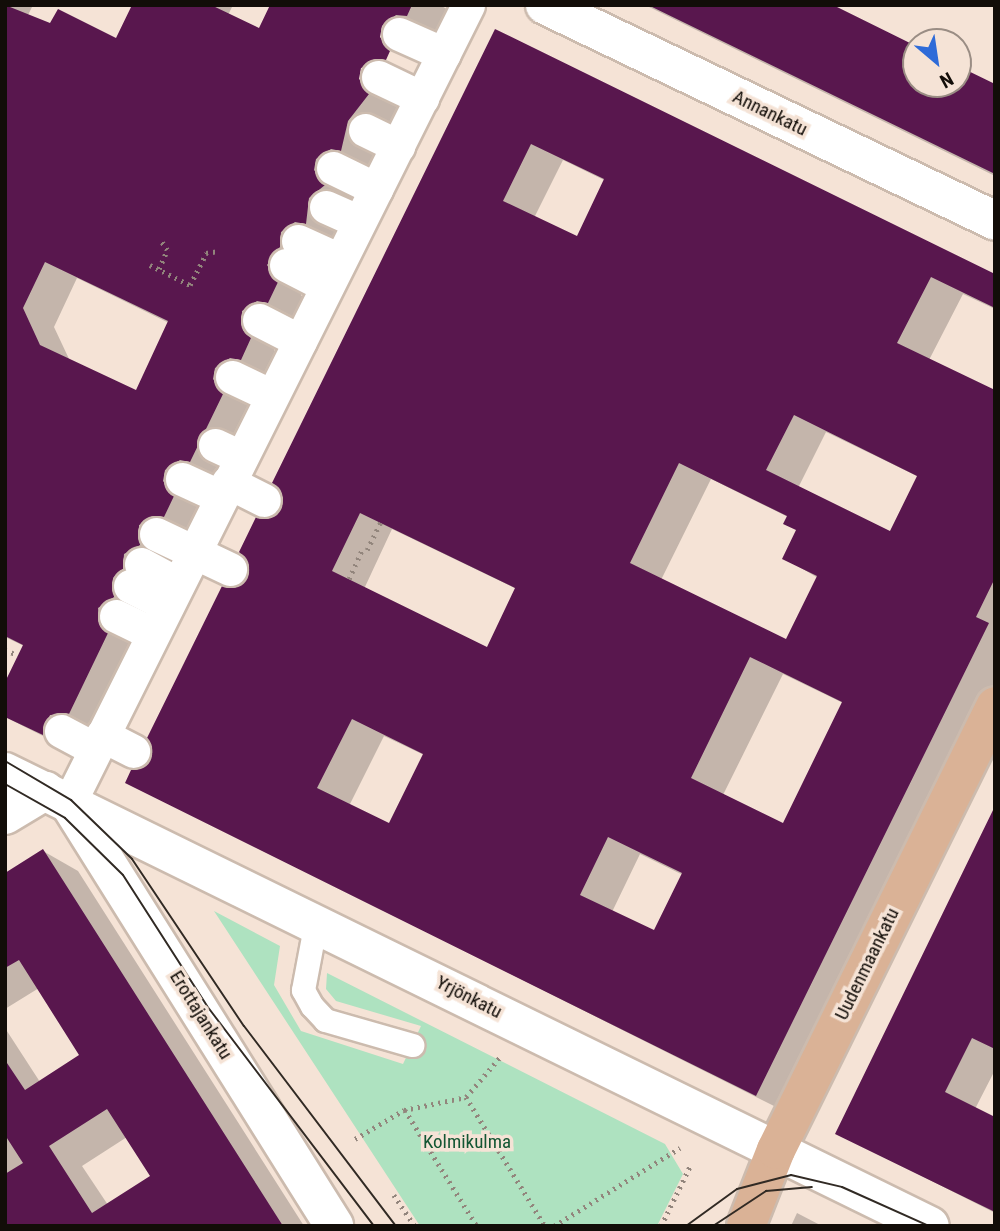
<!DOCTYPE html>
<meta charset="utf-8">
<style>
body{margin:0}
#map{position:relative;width:1000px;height:1231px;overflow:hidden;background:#f5e3d6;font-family:"Roboto Condensed",sans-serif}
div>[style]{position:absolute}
.green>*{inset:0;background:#aee2c0}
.shadow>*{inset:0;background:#0003}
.building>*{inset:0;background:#59174e}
.path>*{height:4.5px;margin-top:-2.25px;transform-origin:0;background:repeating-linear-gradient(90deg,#92857c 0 2px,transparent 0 7px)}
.roads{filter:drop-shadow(2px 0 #ccbbae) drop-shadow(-2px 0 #ccbbae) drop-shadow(0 2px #ccbbae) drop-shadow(0 -2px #ccbbae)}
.service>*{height:23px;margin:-11.5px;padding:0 11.5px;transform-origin:11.5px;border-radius:11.5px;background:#fff}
.pedestrian>*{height:33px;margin:-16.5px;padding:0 16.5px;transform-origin:16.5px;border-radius:16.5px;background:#fff}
.minor>*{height:38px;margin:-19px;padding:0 19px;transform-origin:19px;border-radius:19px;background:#fff}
.primary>*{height:38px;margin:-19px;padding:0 19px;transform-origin:19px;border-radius:19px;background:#dab296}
.tram>*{height:2px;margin:-1px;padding:0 1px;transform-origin:1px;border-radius:1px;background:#312a24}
span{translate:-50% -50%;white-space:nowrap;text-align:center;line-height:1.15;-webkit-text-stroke:7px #f5e3d6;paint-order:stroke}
.street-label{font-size:19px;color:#120d08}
.park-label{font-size:19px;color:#135633}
.frame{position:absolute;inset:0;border:7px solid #120d08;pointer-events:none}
.north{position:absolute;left:902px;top:28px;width:70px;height:70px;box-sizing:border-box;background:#f5e3d6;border:2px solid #9a8d84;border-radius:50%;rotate:151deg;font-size:19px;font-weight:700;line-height:28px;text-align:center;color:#120d08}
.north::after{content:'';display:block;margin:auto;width:24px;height:32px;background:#2e6bd8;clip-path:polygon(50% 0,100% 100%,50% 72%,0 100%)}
</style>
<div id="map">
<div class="green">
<i style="clip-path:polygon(214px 911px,280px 946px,274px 985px,301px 1031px,403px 1064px,421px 1026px,336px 1001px,326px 989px,327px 973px,665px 1144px,683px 1174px,657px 1226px,420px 1226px)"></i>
</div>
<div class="shadow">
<i style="clip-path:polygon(evenodd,5px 5px,33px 5px,28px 15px,51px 25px,117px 40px,134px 5px,233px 5px,228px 15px,358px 78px,391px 97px,400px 113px,373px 168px,346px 179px,355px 204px,338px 241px,300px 275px,301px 295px,308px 302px,300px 320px,273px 330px,274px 350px,282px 357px,244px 399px,254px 413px,222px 479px,194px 501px,205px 516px,196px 534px,170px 543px,171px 563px,138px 652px,75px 752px,5px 717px,24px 646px,5px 637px,5px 5px,77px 278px,169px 323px,136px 393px,70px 361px,54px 327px,77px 278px)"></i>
<i style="clip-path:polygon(343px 5px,440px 5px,450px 11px,438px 34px,416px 41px)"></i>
<i style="clip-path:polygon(645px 5px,829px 5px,916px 48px,916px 84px,958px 84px,958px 68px,995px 86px,995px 176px)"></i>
<i style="clip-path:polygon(evenodd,495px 32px,995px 276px,995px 309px,963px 294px,929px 360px,995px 392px,995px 692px,788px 1113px,127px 782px,152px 760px,233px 590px,249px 579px,282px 511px,495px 32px,563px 160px,606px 181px,578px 239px,534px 218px,563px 160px,495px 32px,826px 432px,919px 477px,891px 534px,798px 488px,826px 432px,495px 32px,711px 479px,788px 517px,798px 530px,784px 558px,818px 578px,787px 642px,661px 580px,711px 479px,495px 32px,392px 529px,517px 589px,487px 649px,364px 589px,392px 529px,495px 32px,783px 674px,843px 703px,784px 826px,723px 795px,783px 674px,495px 32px,384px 736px,424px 755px,389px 825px,349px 806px,384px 736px,495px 32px,640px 854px,683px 875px,654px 932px,612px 912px,640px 854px)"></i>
<i style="clip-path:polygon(995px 808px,995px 1070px,975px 1109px,995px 1118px,995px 1213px,837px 1133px)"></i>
<i style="clip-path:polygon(evenodd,43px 851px,78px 871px,304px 1226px,5px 1226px,5px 1028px,40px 1082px,82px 1056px,39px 988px,5px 1009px,5px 876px,43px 851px,127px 1137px,152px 1177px,108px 1205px,82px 1166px,127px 1137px)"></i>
<i style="clip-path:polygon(797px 1213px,822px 1226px,791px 1226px)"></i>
</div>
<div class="building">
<i style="clip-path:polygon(evenodd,5px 5px,50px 23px,58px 9px,116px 38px,132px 5px,211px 5px,259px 28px,270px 5px,412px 5px,407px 16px,396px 15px,382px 26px,380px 37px,390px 51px,386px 60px,361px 68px,359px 79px,369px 94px,348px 121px,341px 151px,331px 149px,316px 159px,314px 170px,325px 185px,309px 198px,306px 224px,295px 222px,281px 232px,280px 247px,267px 265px,278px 282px,268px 303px,257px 301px,242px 311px,243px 330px,251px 338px,241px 360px,230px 358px,215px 368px,213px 379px,223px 394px,190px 462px,180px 460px,165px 470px,163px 481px,174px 496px,164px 517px,139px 525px,140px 545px,124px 554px,123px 569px,113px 578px,114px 597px,98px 608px,100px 626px,108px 633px,69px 714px,50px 715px,43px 735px,5px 717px,5px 682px,23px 645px,5px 636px,5px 5px,45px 262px,168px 321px,136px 390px,40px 345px,23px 308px,45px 262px)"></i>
<i style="clip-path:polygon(648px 5px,833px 5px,916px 46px,916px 84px,958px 84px,958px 66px,995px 84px,995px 174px)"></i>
<i style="clip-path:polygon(evenodd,495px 29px,995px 274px,995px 308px,931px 277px,897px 343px,995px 390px,995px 578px,976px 617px,989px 623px,756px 1096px,125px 783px,131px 770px,150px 759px,147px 738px,222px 586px,232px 588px,247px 578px,249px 567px,239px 552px,256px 517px,281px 509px,283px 498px,272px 483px,495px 29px,531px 144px,604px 179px,577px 236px,503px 201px,531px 144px,495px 29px,794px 415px,917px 476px,890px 531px,766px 470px,794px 415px,495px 29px,679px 463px,787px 516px,783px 524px,796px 530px,782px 559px,817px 576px,786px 639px,630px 563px,679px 463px,495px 29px,360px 513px,515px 588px,487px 647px,332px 571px,360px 513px,495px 29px,750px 657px,842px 702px,783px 823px,691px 778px,750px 657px,495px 29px,352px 719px,423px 754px,389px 823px,317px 788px,352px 719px,495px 29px,608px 837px,682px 873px,654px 930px,580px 895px,608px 837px)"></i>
<i style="clip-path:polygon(995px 806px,995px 1049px,972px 1038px,945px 1092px,995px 1117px,995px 1212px,835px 1134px)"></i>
<i style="clip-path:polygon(evenodd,43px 849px,80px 907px,283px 1226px,5px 1226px,5px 1174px,23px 1163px,5px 1135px,5px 1060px,25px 1090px,79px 1055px,19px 960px,5px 968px,5px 873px,43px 849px,107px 1109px,150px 1176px,92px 1213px,49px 1146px,107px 1109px)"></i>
</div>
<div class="path">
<i style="left:150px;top:265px;width:45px;rotate:26.6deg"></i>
<i style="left:190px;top:285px;width:36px;rotate:-63deg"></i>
<i style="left:206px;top:253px;width:12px;rotate:-9deg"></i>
<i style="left:159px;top:269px;width:21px;rotate:-67deg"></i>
<i style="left:167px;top:250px;width:11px;rotate:-124deg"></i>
<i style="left:367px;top:550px;width:32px;rotate:-64deg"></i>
<i style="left:349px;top:579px;width:34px;rotate:-66deg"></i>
<i style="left:5px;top:650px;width:14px;rotate:21deg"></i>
<i style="left:466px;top:1097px;width:151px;rotate:58.5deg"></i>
<i style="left:405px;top:1110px;width:137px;rotate:58.2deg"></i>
<i style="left:355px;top:1139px;width:57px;rotate:-30.6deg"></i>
<i style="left:404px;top:1110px;width:63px;rotate:-11.8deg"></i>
<i style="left:466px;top:1097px;width:52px;rotate:-49.6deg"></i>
<i style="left:394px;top:1195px;width:37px;rotate:56deg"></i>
<i style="left:554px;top:1226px;width:148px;rotate:-31.8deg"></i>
<i style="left:661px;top:1226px;width:67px;rotate:-64.2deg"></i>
</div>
<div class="roads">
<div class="service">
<i style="left:316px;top:921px;width:70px;rotate:100.7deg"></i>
<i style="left:303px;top:990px;width:18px;rotate:61deg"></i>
<i style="left:312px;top:1006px;width:19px;rotate:47deg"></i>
<i style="left:325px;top:1020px;width:91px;rotate:16deg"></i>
</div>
<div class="pedestrian">
<i style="left:399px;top:34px;width:49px;rotate:24deg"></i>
<i style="left:378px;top:77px;width:49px;rotate:25.5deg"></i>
<i style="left:365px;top:130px;width:37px;rotate:26deg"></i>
<i style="left:333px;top:168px;width:48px;rotate:26deg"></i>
<i style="left:326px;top:207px;width:36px;rotate:24deg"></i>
<i style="left:298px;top:241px;width:46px;rotate:24.3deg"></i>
<i style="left:286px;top:265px;width:46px;rotate:27.1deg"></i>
<i style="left:259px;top:320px;width:46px;rotate:27.1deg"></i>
<i style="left:232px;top:377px;width:44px;rotate:25.4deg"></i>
<i style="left:215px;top:445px;width:29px;rotate:25deg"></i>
<i style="left:182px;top:479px;width:43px;rotate:24.8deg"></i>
<i style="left:228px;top:482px;width:40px;rotate:26.6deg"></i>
<i style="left:156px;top:534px;width:82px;rotate:25.3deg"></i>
<i style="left:141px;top:564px;width:42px;rotate:28.4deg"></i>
<i style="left:130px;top:586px;width:42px;rotate:27.2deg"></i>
<i style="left:116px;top:616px;width:41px;rotate:25.9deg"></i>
<i style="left:61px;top:731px;width:38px;rotate:28deg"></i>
<i style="left:102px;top:735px;width:35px;rotate:27deg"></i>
<i style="left:69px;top:803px;width:892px;rotate:-63.43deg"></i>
</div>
<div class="minor">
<i style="left:545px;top:5px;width:499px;rotate:25.6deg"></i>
<i style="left:5px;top:772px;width:1030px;rotate:26.14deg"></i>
<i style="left:69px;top:803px;width:499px;rotate:57.9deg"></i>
<i style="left:5px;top:815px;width:47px;rotate:-31deg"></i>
</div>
<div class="primary">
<i style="left:746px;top:1226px;width:82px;rotate:-68.5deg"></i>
<i style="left:776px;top:1150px;width:495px;rotate:-63.7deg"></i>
</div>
</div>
<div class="tram">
<i style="left:5px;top:761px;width:77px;rotate:30.6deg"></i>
<i style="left:71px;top:800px;width:85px;rotate:44deg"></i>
<i style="left:132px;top:859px;width:201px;rotate:56.2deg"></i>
<i style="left:244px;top:1026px;width:251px;rotate:52.8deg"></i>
<i style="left:5px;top:784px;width:69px;rotate:29.5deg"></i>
<i style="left:65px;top:818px;width:81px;rotate:44.5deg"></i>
<i style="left:123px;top:875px;width:156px;rotate:57.3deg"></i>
<i style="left:207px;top:1006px;width:276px;rotate:52.8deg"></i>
<i style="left:686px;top:1226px;width:63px;rotate:-36deg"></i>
<i style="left:737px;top:1189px;width:56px;rotate:-14.5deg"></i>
<i style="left:791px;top:1175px;width:52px;rotate:13.2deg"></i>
<i style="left:842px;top:1187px;width:95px;rotate:24.1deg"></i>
<i style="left:713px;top:1226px;width:64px;rotate:-33.4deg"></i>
<i style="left:766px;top:1191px;width:46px;rotate:-5deg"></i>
</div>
<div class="street-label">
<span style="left:770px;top:113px;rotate:26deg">Annankatu</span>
<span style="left:867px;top:964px;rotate:-64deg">Uudenmaankatu</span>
<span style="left:469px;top:997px;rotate:27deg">Yrjönkatu</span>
<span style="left:201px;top:1015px;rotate:58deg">Erottajankatu</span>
</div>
<div class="park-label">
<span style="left:467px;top:1142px">Kolmikulma</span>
</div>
<div class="frame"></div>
<div class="north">N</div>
</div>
